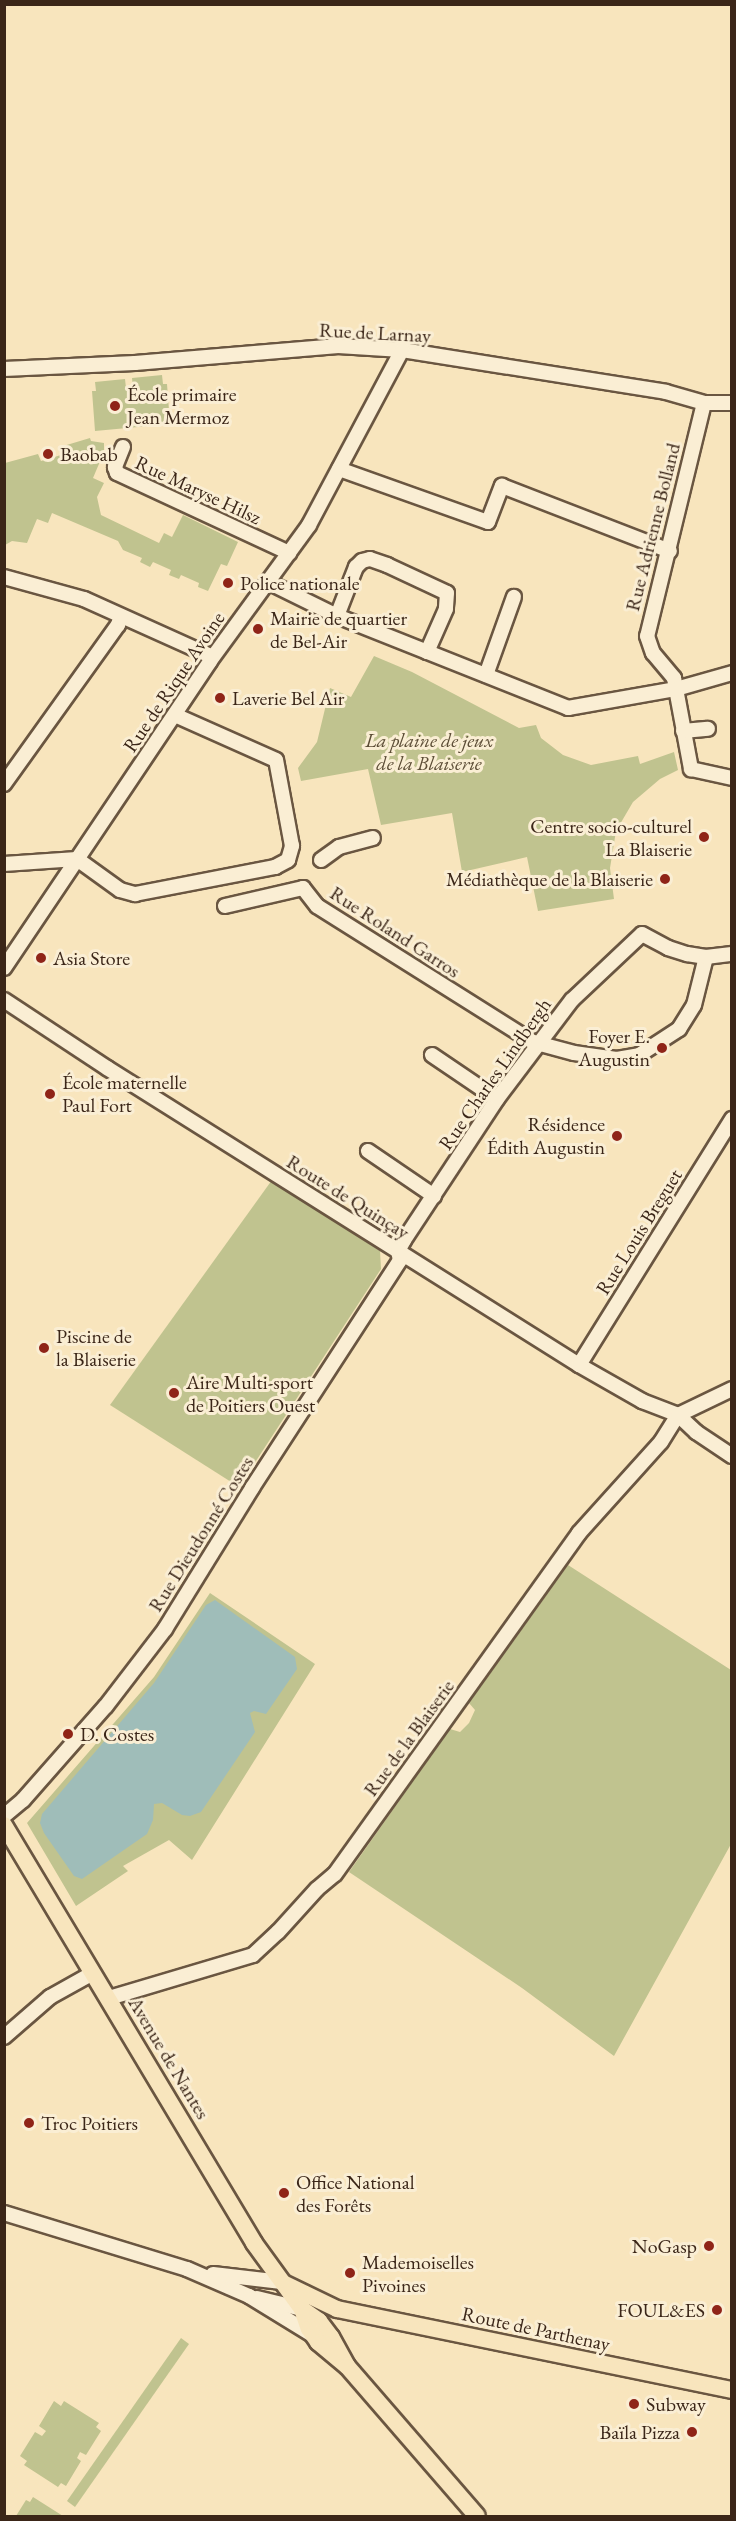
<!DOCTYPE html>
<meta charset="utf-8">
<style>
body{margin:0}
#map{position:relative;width:736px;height:2521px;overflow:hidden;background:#f8e5bd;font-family:"EB Garamond",serif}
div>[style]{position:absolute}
.green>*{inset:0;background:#c0c38f}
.water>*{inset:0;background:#9fbdb9}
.roads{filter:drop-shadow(2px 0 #6a5641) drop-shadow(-2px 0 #6a5641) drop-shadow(0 2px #6a5641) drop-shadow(0 -2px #6a5641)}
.minor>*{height:14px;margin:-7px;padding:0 7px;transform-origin:7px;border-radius:7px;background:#faeed4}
.major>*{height:16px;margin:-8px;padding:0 8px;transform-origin:8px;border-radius:8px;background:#f8e5bd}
.dots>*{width:16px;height:16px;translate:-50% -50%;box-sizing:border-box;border:3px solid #faeed4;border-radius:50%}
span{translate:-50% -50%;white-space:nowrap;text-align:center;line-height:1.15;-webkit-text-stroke:6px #faeed4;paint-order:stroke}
.street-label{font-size:20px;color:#3b2618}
.poi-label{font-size:20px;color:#3b2618}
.left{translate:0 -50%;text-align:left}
.right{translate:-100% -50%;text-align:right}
.park-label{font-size:20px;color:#5c4d36;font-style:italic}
.frame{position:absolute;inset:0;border:6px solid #3b2618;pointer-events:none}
</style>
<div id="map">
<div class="green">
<i style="clip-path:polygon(162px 375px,163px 384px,167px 384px,170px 424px,95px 431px,92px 391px,96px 391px,95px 382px,125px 379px,126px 388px,133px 388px,132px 378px)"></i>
<i style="clip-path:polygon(90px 438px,91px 441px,104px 443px,104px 452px,93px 478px,104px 483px,97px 497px,101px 515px,159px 543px,164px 533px,172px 537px,183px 515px,238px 542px,227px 566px,221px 564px,208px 591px,198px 587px,199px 583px,181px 575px,179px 579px,169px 575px,171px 570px,153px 562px,150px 567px,140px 562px,142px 558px,123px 550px,118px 541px,52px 513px,48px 523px,37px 519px,27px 543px,12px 541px,5px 545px,5px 463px,38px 454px,41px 461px,61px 455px,60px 447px)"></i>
<i style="clip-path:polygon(374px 656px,412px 672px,519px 728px,536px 725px,541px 738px,563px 755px,591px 765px,638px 756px,640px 764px,674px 752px,678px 770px,660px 779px,633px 802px,616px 831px,610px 868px,614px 899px,538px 911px,527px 857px,462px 872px,452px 813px,381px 825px,368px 769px,301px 781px,298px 768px,317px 742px,330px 688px,351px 697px)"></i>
<i style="clip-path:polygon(272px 1180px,380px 1251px,381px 1269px,239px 1487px,110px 1405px)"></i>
<i style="clip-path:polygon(568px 1565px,731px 1670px,731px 1844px,614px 2056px,522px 1988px,349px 1872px,450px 1729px,460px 1732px,469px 1723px,475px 1710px,469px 1703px)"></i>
<i style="clip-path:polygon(210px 1593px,315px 1664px,192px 1860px,169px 1840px,123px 1866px,128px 1871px,76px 1906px,27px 1823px,154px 1677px)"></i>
<i style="clip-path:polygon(181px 2338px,189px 2344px,75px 2507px,67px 2501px)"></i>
<i style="clip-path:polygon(54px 2401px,61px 2406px,64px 2401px,99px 2423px,96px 2427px,101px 2431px,86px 2455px,80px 2452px,77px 2458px,81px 2461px,66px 2486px,61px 2483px,58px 2487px,24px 2465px,27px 2461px,20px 2456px,35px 2432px,42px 2436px,46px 2431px,39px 2426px)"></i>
<i style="clip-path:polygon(33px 2497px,63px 2516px,16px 2516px,26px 2500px,30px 2502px)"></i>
</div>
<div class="water">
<i style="clip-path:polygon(215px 1600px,295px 1657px,297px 1669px,266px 1714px,254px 1711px,250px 1713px,255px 1732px,201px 1812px,190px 1816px,182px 1815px,162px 1803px,154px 1804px,153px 1820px,147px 1834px,82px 1879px,74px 1876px,44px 1833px,40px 1823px,42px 1814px,154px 1683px,206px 1605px)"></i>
</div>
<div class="roads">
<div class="minor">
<i style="left:4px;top:369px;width:131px;rotate:-2.6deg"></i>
<i style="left:135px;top:363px;width:204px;rotate:-4.8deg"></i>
<i style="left:338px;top:346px;width:64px;rotate:3.6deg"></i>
<i style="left:402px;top:350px;width:267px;rotate:9deg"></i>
<i style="left:666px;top:392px;width:40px;rotate:16deg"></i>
<i style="left:704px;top:403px;width:28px"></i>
<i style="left:704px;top:403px;width:240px;rotate:103.7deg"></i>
<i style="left:647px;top:636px;width:18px;rotate:71deg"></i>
<i style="left:653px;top:653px;width:33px;rotate:50deg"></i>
<i style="left:674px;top:678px;width:93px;rotate:79.4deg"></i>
<i style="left:691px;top:769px;width:42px;rotate:12.4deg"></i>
<i style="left:123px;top:447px;width:22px;rotate:112deg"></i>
<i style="left:115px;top:467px;width:6px;rotate:72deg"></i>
<i style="left:117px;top:473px;width:190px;rotate:24.9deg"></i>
<i style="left:339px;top:469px;width:158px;rotate:19.6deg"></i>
<i style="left:488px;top:522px;width:39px;rotate:-69deg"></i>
<i style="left:502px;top:486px;width:180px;rotate:21.2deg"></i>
<i style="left:4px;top:577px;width:83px;rotate:15.4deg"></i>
<i style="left:84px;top:599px;width:141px;rotate:24.2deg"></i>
<i style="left:268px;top:582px;width:77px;rotate:26.2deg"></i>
<i style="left:337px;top:616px;width:249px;rotate:21.7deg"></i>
<i style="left:568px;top:708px;width:110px;rotate:-10deg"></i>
<i style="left:676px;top:689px;width:58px;rotate:-15.9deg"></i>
<i style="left:337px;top:616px;width:53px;rotate:-68.8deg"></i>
<i style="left:356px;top:567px;width:8px;rotate:-45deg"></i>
<i style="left:362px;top:561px;width:8px;rotate:-14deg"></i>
<i style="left:370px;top:559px;width:18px;rotate:19deg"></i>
<i style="left:387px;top:565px;width:66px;rotate:25deg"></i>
<i style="left:447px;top:593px;width:16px;rotate:94deg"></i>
<i style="left:446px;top:609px;width:47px;rotate:113.8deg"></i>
<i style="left:486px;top:675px;width:83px;rotate:-70.3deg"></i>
<i style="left:683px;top:731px;width:25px;rotate:-5deg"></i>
<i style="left:4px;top:784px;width:196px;rotate:-54.4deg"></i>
<i style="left:118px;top:625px;width:9px;rotate:-72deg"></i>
<i style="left:77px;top:859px;width:53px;rotate:35.8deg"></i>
<i style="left:120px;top:890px;width:16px;rotate:15deg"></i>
<i style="left:135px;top:894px;width:143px;rotate:-10.9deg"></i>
<i style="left:275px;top:867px;width:15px;rotate:-28deg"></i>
<i style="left:288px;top:860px;width:15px;rotate:-74deg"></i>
<i style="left:292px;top:846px;width:87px;rotate:-100.5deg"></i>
<i style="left:276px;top:760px;width:111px;rotate:-156deg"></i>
<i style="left:321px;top:860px;width:22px;rotate:-36deg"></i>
<i style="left:339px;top:847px;width:35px;rotate:-15deg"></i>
<i style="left:4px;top:864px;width:73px;rotate:-3.9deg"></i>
<i style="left:225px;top:906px;width:80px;rotate:-13deg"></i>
<i style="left:303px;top:888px;width:23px;rotate:52deg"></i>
<i style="left:317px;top:906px;width:255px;rotate:32.2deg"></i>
<i style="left:533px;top:1042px;width:42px;rotate:15deg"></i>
<i style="left:574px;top:1053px;width:43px;rotate:7.9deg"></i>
<i style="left:617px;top:1059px;width:22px;rotate:-10deg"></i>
<i style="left:639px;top:1055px;width:48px;rotate:-33deg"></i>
<i style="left:679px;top:1029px;width:28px;rotate:-58deg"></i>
<i style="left:694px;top:1005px;width:49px;rotate:-76deg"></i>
<i style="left:4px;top:968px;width:370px;rotate:-56.1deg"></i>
<i style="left:210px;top:661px;width:168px;rotate:-53.9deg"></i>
<i style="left:309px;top:525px;width:198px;rotate:-62deg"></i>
<i style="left:4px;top:1000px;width:123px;rotate:33.4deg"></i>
<i style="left:107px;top:1068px;width:558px;rotate:32.18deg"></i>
<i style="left:579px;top:1365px;width:73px;rotate:29.7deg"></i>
<i style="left:642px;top:1401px;width:39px;rotate:21deg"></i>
<i style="left:678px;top:1415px;width:25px;rotate:43deg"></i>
<i style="left:696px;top:1432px;width:43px;rotate:33.7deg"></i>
<i style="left:432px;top:1055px;width:78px;rotate:34.1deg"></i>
<i style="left:368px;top:1151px;width:80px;rotate:34.3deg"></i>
<i style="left:579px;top:1365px;width:290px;rotate:-58.1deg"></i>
<i style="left:4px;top:1816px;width:25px;rotate:-40deg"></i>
<i style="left:23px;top:1800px;width:125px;rotate:-48.6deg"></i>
<i style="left:106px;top:1706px;width:97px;rotate:-52.5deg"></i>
<i style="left:165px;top:1629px;width:166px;rotate:-58.3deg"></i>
<i style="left:252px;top:1488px;width:272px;rotate:-57deg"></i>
<i style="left:400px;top:1260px;width:9px;rotate:-103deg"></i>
<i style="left:398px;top:1251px;width:13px;rotate:-61deg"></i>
<i style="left:404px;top:1240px;width:169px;rotate:-56.6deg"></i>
<i style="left:497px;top:1099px;width:124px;rotate:-52.9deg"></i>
<i style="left:572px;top:1000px;width:96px;rotate:-43.3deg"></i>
<i style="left:642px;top:934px;width:30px;rotate:28deg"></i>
<i style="left:668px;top:948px;width:20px;rotate:18deg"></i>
<i style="left:687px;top:954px;width:19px;rotate:9deg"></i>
<i style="left:706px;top:957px;width:26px;rotate:-7deg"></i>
<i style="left:109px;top:1998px;width:150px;rotate:-16.6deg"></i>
<i style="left:253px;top:1955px;width:34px;rotate:-43deg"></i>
<i style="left:278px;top:1932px;width:58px;rotate:-47.8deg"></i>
<i style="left:317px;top:1889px;width:23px;rotate:-40deg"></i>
<i style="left:335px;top:1874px;width:419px;rotate:-54.4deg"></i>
<i style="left:579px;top:1533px;width:122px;rotate:-48deg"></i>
<i style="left:661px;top:1442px;width:32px;rotate:-58deg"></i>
<i style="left:678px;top:1415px;width:60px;rotate:-25.7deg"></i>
<i style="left:4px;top:2037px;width:61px;rotate:-41deg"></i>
<i style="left:50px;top:1997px;width:49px;rotate:-29.2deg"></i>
<i style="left:4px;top:2213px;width:191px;rotate:17deg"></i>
<i style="left:187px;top:2269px;width:68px;rotate:23.5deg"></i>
<i style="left:249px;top:2296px;width:76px;rotate:31.6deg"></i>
<i style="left:213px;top:2274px;width:69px;rotate:6.6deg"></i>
<i style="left:257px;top:2298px;width:46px;rotate:13.7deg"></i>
</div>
<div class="major">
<i style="left:4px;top:1825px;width:487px;rotate:59.1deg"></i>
<i style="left:254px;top:2243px;width:82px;rotate:54deg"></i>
<i style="left:302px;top:2309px;width:21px;rotate:35deg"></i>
<i style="left:319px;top:2321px;width:20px;rotate:53deg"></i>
<i style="left:331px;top:2337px;width:33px;rotate:61deg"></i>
<i style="left:285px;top:2284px;width:58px;rotate:25.7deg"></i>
<i style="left:337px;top:2309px;width:403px;rotate:11.6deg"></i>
<i style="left:302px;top:2309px;width:21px;rotate:71deg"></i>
<i style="left:309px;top:2329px;width:16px;rotate:55deg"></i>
<i style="left:318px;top:2342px;width:38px;rotate:40deg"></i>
<i style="left:347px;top:2366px;width:198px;rotate:49.1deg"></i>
</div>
</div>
<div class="dots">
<i style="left:115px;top:406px;background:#8f2418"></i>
<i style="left:48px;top:454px;background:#8f2418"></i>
<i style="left:228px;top:583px;background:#8f2418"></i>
<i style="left:258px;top:629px;background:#8f2418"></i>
<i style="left:220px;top:698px;background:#8f2418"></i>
<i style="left:704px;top:837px;background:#8f2418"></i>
<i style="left:665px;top:879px;background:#8f2418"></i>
<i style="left:41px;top:958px;background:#8f2418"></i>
<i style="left:662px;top:1048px;background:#8f2418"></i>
<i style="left:50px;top:1094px;background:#8f2418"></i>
<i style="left:617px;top:1136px;background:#8f2418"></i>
<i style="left:44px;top:1348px;background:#8f2418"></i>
<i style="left:174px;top:1393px;background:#8f2418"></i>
<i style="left:68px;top:1734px;background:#8f2418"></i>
<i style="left:29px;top:2123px;background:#8f2418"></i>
<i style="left:284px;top:2193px;background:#8f2418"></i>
<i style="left:709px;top:2246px;background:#8f2418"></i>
<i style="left:350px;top:2273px;background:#8f2418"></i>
<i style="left:717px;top:2310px;background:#8f2418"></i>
<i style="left:634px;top:2404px;background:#8f2418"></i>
<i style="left:692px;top:2432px;background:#8f2418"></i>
</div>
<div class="street-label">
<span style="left:375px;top:333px;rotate:3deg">Rue de Larnay</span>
<span style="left:198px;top:490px;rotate:25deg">Rue Maryse Hilsz</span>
<span style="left:653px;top:527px;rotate:-76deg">Rue Adrienne Bolland</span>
<span style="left:174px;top:682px;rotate:-56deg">Rue de Rique Avoine</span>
<span style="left:395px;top:932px;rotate:33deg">Rue Roland Garros</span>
<span style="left:495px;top:1074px;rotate:-55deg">Rue Charles Lindbergh</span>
<span style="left:348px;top:1197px;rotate:32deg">Route de Quinçay</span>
<span style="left:639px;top:1232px;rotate:-58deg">Rue Louis Breguet</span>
<span style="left:201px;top:1534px;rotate:-58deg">Rue Dieudonné Costes</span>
<span style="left:409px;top:1738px;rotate:-54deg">Rue de la Blaiserie</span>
<span style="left:169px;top:2058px;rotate:59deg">Avenue de Nantes</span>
<span style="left:536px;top:2329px;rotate:12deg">Route de Parthenay</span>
</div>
<div class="poi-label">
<span class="left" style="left:127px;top:406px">École primaire<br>Jean Mermoz</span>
<span class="left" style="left:60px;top:454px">Baobab</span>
<span class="left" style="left:240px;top:583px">Police nationale</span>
<span class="left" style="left:270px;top:630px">Mairie de quartier<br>de Bel-Air</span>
<span class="left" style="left:232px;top:698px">Laverie Bel Air</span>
<span class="right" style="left:692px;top:838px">Centre socio-culturel<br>La Blaiserie</span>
<span class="right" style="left:653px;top:879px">Médiathèque de la Blaiserie</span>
<span class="left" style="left:53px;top:958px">Asia Store</span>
<span class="right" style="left:650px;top:1048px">Foyer E.<br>Augustin</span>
<span class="left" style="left:62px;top:1094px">École maternelle<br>Paul Fort</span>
<span class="right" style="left:605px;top:1136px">Résidence<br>Édith Augustin</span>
<span class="left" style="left:56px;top:1348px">Piscine de<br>la Blaiserie</span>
<span class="left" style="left:186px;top:1394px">Aire Multi-sport<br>de Poitiers Ouest</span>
<span class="left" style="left:80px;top:1734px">D. Costes</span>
<span class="left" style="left:41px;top:2123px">Troc Poitiers</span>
<span class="left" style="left:296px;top:2194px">Office National<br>des Forêts</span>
<span class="right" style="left:697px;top:2246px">NoGasp</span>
<span class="left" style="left:362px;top:2274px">Mademoiselles<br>Pivoines</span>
<span class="right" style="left:705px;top:2310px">FOUL&amp;ES</span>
<span class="left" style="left:646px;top:2404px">Subway</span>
<span class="right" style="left:680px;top:2432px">Baïla Pizza</span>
</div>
<div class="park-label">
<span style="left:429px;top:752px">La plaine de jeux<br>de la Blaiserie</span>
</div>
<div class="frame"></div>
</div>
